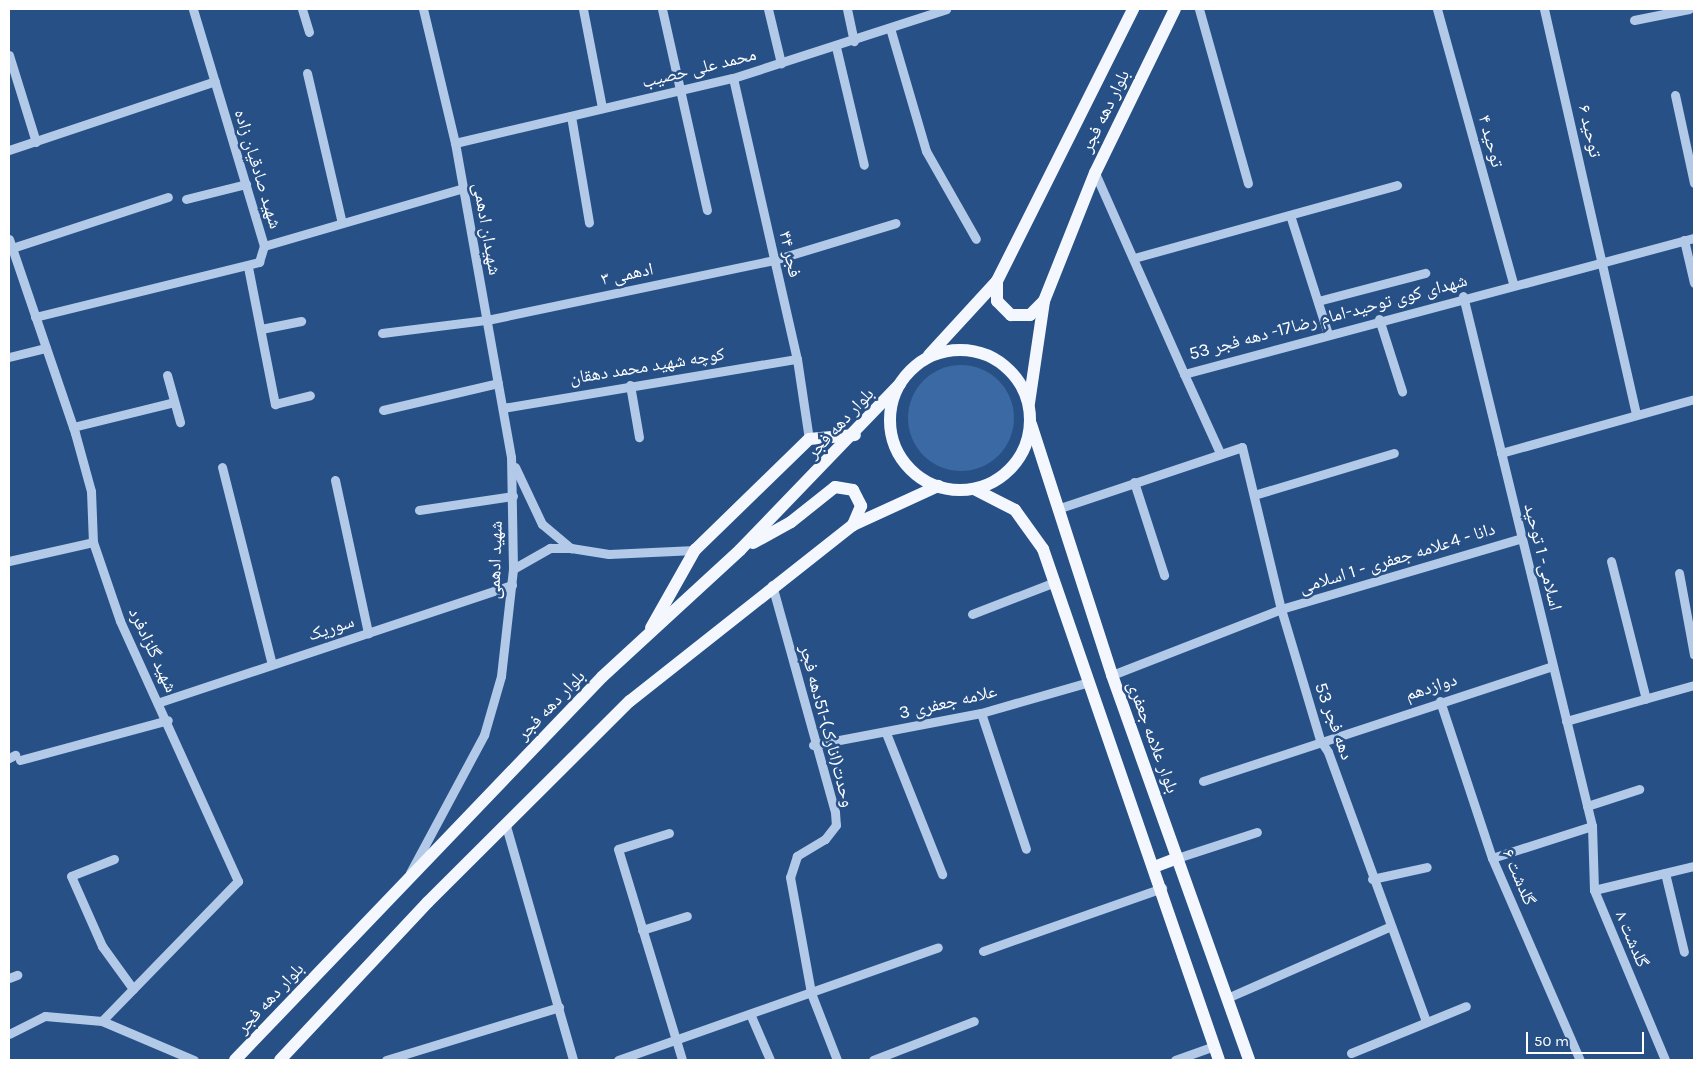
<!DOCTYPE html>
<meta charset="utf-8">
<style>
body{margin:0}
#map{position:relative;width:1703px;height:1069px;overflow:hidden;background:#275086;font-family:Karla,"Noto Naskh Arabic",sans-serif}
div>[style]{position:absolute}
.green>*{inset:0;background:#3b69a3}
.round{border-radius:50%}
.minor>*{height:9px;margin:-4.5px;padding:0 4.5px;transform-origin:4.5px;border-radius:4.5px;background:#b2cae8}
.major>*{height:12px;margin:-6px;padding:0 6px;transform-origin:6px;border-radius:6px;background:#f4f8fe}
.major>.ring{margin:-6px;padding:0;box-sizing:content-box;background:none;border:12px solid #f4f8fe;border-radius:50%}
span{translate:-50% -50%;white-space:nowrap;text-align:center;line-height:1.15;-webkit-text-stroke:5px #275086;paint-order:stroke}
.street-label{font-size:18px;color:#fff}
.frame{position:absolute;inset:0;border:10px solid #fff;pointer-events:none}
.scale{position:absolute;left:1526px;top:1032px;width:118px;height:22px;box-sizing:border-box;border:2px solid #fff;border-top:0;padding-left:6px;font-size:15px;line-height:18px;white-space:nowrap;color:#fff;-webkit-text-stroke:4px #275086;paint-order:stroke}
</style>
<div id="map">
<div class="green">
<i class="round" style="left:908px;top:365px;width:106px;height:106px"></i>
</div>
<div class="minor">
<i style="left:302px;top:9px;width:24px;rotate:73deg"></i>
<i style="left:583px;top:9px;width:101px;rotate:79.1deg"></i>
<i style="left:662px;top:9px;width:206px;rotate:77.4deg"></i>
<i style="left:768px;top:9px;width:56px;rotate:76.5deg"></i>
<i style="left:847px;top:9px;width:33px;rotate:78deg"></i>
<i style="left:1199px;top:9px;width:181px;rotate:74.3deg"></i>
<i style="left:1437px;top:9px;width:284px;rotate:74.5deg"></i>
<i style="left:1544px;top:9px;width:416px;rotate:77.2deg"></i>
<i style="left:1634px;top:20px;width:56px;rotate:-11.3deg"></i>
<i style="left:890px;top:28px;width:128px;rotate:73.7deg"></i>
<i style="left:926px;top:151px;width:101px;rotate:60.4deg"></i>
<i style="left:836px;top:47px;width:121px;rotate:76.7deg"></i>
<i style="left:9px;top:55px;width:91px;rotate:72.8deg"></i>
<i style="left:307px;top:73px;width:154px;rotate:76.9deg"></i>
<i style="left:733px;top:78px;width:288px;rotate:77.2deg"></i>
<i style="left:797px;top:359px;width:81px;rotate:81.5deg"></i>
<i style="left:1675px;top:95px;width:90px;rotate:77.8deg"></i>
<i style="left:571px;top:116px;width:108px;rotate:80.4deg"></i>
<i style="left:455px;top:143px;width:285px;rotate:-13.2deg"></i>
<i style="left:733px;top:78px;width:224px;rotate:-17.9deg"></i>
<i style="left:9px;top:150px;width:217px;rotate:-18.5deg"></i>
<i style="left:1095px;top:173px;width:220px;rotate:66.1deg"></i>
<i style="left:1184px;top:374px;width:528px;rotate:-14.93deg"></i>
<i style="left:186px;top:199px;width:62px;rotate:-14deg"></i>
<i style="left:1290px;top:215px;width:125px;rotate:72.3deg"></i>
<i style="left:9px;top:239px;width:205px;rotate:71.2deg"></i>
<i style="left:75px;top:433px;width:60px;rotate:74.6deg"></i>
<i style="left:91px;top:491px;width:51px;rotate:87.8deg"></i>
<i style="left:93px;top:542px;width:83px;rotate:71.1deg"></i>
<i style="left:120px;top:621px;width:286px;rotate:65.6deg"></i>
<i style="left:238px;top:881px;width:195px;rotate:134.2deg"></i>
<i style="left:1684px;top:240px;width:44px;rotate:76.9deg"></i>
<i style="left:264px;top:246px;width:207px;rotate:-16.2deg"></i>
<i style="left:12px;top:248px;width:164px;rotate:-18.1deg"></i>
<i style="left:1134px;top:258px;width:273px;rotate:-15.5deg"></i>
<i style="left:248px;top:267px;width:140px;rotate:78.9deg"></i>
<i style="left:275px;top:404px;width:36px;rotate:-14deg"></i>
<i style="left:1463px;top:296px;width:545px;rotate:76.32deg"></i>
<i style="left:1592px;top:826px;width:64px;rotate:88.2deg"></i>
<i style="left:1594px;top:890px;width:184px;rotate:67.3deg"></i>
<i style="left:1318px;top:301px;width:111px;rotate:-14.7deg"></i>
<i style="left:35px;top:317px;width:231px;rotate:-13.8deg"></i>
<i style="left:259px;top:262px;width:17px;rotate:-73deg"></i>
<i style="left:264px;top:246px;width:247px;rotate:-106.7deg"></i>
<i style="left:1379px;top:319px;width:76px;rotate:72.3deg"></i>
<i style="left:261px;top:329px;width:41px;rotate:-11.3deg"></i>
<i style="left:382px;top:333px;width:106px;rotate:-7.1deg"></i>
<i style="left:487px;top:320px;width:293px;rotate:-11.8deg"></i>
<i style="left:774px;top:260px;width:127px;rotate:-16.9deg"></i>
<i style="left:9px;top:357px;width:38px;rotate:-14deg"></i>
<i style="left:1184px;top:374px;width:87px;rotate:65.5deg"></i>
<i style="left:167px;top:375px;width:49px;rotate:74.5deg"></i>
<i style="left:630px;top:385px;width:53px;rotate:80.2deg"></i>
<i style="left:503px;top:408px;width:298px;rotate:-9.5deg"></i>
<i style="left:383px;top:410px;width:118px;rotate:-13.2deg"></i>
<i style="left:73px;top:427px;width:104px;rotate:-13.9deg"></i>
<i style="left:1501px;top:453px;width:200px;rotate:-15.6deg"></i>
<i style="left:222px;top:467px;width:203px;rotate:75.8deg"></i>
<i style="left:515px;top:467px;width:63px;rotate:64.7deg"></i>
<i style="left:542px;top:524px;width:38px;rotate:40deg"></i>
<i style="left:571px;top:548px;width:38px;rotate:9deg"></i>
<i style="left:609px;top:554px;width:86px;rotate:-2.7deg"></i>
<i style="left:335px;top:480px;width:157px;rotate:77.8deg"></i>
<i style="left:1134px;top:482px;width:98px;rotate:72.1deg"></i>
<i style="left:1254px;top:495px;width:146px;rotate:-16.7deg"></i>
<i style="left:1057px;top:509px;width:195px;rotate:-18.5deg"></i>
<i style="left:1242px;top:447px;width:167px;rotate:76.5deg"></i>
<i style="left:1281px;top:609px;width:137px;rotate:73.4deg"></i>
<i style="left:1320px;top:740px;width:14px;rotate:56deg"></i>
<i style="left:1328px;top:752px;width:286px;rotate:70deg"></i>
<i style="left:419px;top:510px;width:95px;rotate:-8.5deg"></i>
<i style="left:9px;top:561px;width:86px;rotate:-12.7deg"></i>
<i style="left:1611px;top:561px;width:142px;rotate:75.8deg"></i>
<i style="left:513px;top:569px;width:43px;rotate:-29.6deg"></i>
<i style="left:550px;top:548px;width:21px"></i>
<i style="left:1679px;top:573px;width:83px;rotate:79.6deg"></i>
<i style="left:772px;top:585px;width:236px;rotate:74.5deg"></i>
<i style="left:835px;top:812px;width:13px;rotate:86deg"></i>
<i style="left:836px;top:825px;width:18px;rotate:128deg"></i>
<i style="left:825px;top:839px;width:33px;rotate:149deg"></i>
<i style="left:797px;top:856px;width:22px;rotate:108deg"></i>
<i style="left:790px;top:877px;width:118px;rotate:79.7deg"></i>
<i style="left:811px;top:993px;width:72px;rotate:68.8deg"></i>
<i style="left:972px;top:614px;width:89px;rotate:-21.1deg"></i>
<i style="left:1112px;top:675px;width:181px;rotate:-21.3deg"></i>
<i style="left:1281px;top:609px;width:251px;rotate:-16.4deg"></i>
<i style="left:1440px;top:701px;width:165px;rotate:71.7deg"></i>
<i style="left:1492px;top:858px;width:220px;rotate:66.5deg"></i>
<i style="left:160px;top:702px;width:371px;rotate:-18.4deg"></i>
<i style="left:981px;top:713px;width:143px;rotate:71.7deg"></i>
<i style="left:1566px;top:721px;width:133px;rotate:-15.7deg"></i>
<i style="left:886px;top:733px;width:152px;rotate:68.3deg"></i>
<i style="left:813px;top:745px;width:171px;rotate:-10.8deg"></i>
<i style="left:981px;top:713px;width:112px;rotate:-16deg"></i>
<i style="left:9px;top:758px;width:7px;rotate:-27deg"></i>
<i style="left:20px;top:760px;width:153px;rotate:-15.1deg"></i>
<i style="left:1203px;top:781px;width:368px;rotate:-18.2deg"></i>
<i style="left:1587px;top:806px;width:55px;rotate:-18.1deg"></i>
<i style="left:506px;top:826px;width:243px;rotate:74deg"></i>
<i style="left:669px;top:833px;width:53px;rotate:162.6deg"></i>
<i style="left:618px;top:849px;width:220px;rotate:73.1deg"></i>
<i style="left:1177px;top:858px;width:84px;rotate:-18deg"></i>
<i style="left:1492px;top:858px;width:105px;rotate:-17.7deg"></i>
<i style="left:114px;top:859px;width:46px;rotate:158.4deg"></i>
<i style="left:71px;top:876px;width:77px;rotate:66.1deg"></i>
<i style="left:102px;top:946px;width:53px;rotate:54.2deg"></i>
<i style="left:410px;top:873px;width:157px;rotate:-61.8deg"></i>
<i style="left:484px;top:735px;width:61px;rotate:-73.9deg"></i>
<i style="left:501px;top:676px;width:108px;rotate:-83.6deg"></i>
<i style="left:513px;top:569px;width:112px;rotate:-91deg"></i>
<i style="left:511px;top:457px;width:319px;rotate:-100.1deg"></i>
<i style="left:455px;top:143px;width:138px;rotate:-103.4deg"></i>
<i style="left:1665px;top:873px;width:81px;rotate:76.5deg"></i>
<i style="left:1372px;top:879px;width:56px;rotate:-12.3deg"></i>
<i style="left:1594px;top:890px;width:103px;rotate:-13.5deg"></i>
<i style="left:642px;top:930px;width:47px;rotate:-17.3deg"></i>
<i style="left:983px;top:951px;width:190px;rotate:-19.4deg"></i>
<i style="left:9px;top:978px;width:9px;rotate:-21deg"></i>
<i style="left:1227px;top:998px;width:177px;rotate:-23.7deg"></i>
<i style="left:751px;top:1016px;width:48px;rotate:66.6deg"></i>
<i style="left:9px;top:1034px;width:40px;rotate:-26.6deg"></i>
<i style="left:45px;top:1016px;width:57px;rotate:5deg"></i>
<i style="left:102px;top:1021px;width:100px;rotate:23deg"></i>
<i style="left:1351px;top:1053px;width:124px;rotate:-22.2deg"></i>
<i style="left:386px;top:1060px;width:181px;rotate:-17deg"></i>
<i style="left:618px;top:1060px;width:339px;rotate:-19.4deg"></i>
<i style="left:873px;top:1060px;width:108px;rotate:-21.1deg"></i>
<i style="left:1175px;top:1060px;width:41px;rotate:-19.7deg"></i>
</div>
<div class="major">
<i style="left:997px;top:281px;width:20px;rotate:90deg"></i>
<i style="left:997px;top:301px;width:20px;rotate:45deg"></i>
<i style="left:1011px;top:315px;width:19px"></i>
<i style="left:1030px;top:315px;width:20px;rotate:-45deg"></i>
<i class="ring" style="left:890px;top:350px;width:128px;height:128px"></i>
<i style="left:929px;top:355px;width:100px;rotate:-47.4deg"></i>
<i style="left:997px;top:281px;width:304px;rotate:-63.4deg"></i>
<i style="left:1029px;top:403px;width:103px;rotate:-81.6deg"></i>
<i style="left:1044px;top:301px;width:138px;rotate:-68.3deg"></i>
<i style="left:1095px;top:173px;width:182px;rotate:-64deg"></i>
<i style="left:1031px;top:424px;width:264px;rotate:72.1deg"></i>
<i style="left:1112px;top:675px;width:409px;rotate:70.4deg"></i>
<i style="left:974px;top:489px;width:46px;rotate:27.1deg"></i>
<i style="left:1015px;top:510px;width:48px;rotate:54.3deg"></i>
<i style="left:1043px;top:549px;width:540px;rotate:71deg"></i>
<i style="left:753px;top:543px;width:43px;rotate:-28.9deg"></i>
<i style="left:791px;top:522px;width:56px;rotate:-38.5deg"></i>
<i style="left:835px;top:487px;width:18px;rotate:9deg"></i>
<i style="left:853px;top:490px;width:18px;rotate:63deg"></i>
<i style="left:861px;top:506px;width:21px;rotate:113deg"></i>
<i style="left:651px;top:628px;width:90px;rotate:-60.6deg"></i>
<i style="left:695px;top:550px;width:159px;rotate:-44.2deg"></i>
<i style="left:809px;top:439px;width:46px;rotate:-5deg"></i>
<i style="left:1154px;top:867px;width:25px;rotate:-21deg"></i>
<i style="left:235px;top:1060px;width:530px;rotate:-46.22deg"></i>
<i style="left:602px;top:677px;width:188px;rotate:-42.6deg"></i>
<i style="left:740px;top:550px;width:231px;rotate:-46.1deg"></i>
<i style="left:280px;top:1060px;width:216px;rotate:-46.9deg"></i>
<i style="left:428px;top:902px;width:285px;rotate:-44.9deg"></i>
<i style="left:630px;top:701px;width:284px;rotate:-38.3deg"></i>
<i style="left:853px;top:525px;width:94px;rotate:-24.6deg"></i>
</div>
<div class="street-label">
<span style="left:699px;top:68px;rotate:-14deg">محمد علی حصیب</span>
<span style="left:1105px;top:111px;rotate:-64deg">بلوار دهه فجر</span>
<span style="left:1590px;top:131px;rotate:77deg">توحید ۶</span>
<span style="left:1491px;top:141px;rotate:75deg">توحید ۴</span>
<span style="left:258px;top:169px;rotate:73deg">شهید صادقیان زاده</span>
<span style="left:487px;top:229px;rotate:80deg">شهیدان ادهمی</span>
<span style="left:790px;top:254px;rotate:77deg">فجر ۴۴</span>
<span style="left:627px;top:274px;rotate:-12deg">ادهمی ۳</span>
<span style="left:1328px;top:317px;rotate:-15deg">شهدای کوی توحید-امام رضا17- دهه فجر 53</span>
<span style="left:647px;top:366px;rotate:-9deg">کوچه شهید محمد دهقان</span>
<span style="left:840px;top:423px;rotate:-47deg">بلوار دهه فجر</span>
<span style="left:1543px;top:557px;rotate:76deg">اسلامی- 1 توحید</span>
<span style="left:1397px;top:558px;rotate:-17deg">دانا - 4علامه جعفری - 1 اسلامی</span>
<span style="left:495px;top:560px;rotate:-88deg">شهید ادهمی</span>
<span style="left:331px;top:628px;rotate:-18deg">سوریک</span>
<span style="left:153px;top:650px;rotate:65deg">شهید گلزادفرد</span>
<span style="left:1431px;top:687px;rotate:-18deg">دوازدهم</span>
<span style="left:948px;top:702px;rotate:-13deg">علامه جعفری 3</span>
<span style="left:551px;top:705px;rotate:-46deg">بلوار دهه فجر</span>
<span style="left:1334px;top:721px;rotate:70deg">دهه فجر 53</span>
<span style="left:827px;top:726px;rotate:75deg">وحدت(انارک)-51دهه فجر</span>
<span style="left:1153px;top:737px;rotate:70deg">بلوار علامه جعفری</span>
<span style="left:1519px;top:877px;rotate:67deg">گلدشت ۶</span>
<span style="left:1632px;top:939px;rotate:67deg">گلدشت ۸</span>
<span style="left:270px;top:998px;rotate:-47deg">بلوار دهه فجر</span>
</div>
<div class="frame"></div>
<div class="scale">50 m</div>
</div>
